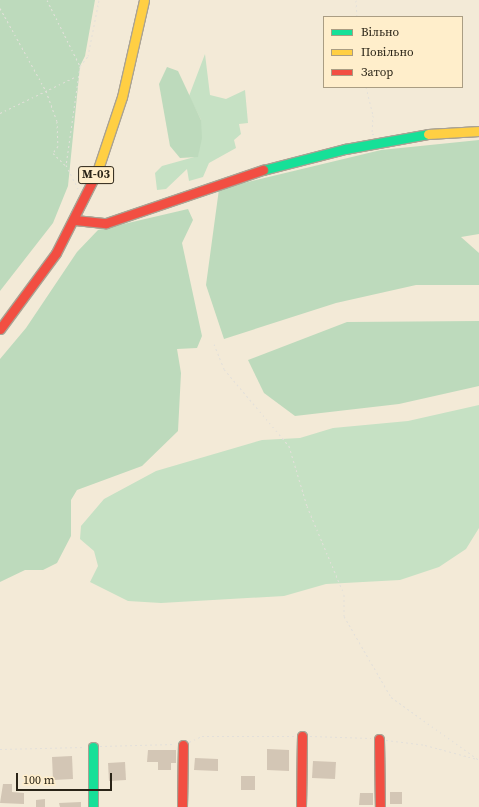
<!DOCTYPE html>
<meta charset="utf-8">
<style>
body{margin:0}
#map{position:relative;width:479px;height:807px;overflow:hidden;background:#f3ead7;font-family:"Source Serif 4",serif}
div>[style]{position:absolute}
.green>*{inset:0;background:#c6e1c4}
.forest>*{inset:0;background:#bddabc}
.building>*{inset:0;background:#d3c6b5}
.path>*{height:1px;margin-top:-0.5px;transform-origin:0;background:repeating-linear-gradient(90deg,#e3e0da 0 2px,transparent 0 5px)}
.roads{filter:drop-shadow(1px 0 #a9a293) drop-shadow(-1px 0 #a9a293) drop-shadow(0 1px #a9a293) drop-shadow(0 -1px #a9a293)}
.fast>*{height:9px;margin:-4.5px;padding:0 4.5px;transform-origin:4.5px;border-radius:4.5px;background:#16e098}
.slow>*{height:9px;margin:-4.5px;padding:0 4.5px;transform-origin:4.5px;border-radius:4.5px;background:#ffcf43}
.jam>*{height:9px;margin:-4.5px;padding:0 4.5px;transform-origin:4.5px;border-radius:4.5px;background:#f24e42}
span{translate:-50% -50%;white-space:nowrap;text-align:center;line-height:1.15;-webkit-text-stroke:3px #ffeecb;paint-order:stroke}
.shield-label span{padding:1px 3px;background:#ffeecb;border:1px solid;border-radius:3px;-webkit-text-stroke-width:0}
.shield-label{font-size:12px;color:#2a2417;font-weight:700}
.legend{position:absolute;left:323px;top:16px;width:140px;height:72px;box-sizing:border-box;background:#ffeecb;border:1px solid #aa9d83;margin:0;padding:5px 7px;list-style:none;font-size:12px;color:#2a2417}
.legend li{display:flex;align-items:center;gap:8px;height:20px}
.legend b{width:20px;border:1px solid #aa9d83}
.scale{position:absolute;left:16px;top:773px;width:96px;height:18px;box-sizing:border-box;border:2px solid #2a2417;border-top:0;padding-left:5px;font-size:12px;line-height:14px;white-space:nowrap;color:#2a2417;-webkit-text-stroke:3px #ffeecb;paint-order:stroke}
</style>
<div id="map">
<div class="green">
<i style="clip-path:polygon(205px 54px,210px 95px,226px 99px,245px 90px,248px 123px,239px 124px,241px 134px,234px 140px,236px 148px,209px 163px,203px 177px,189px 181px,187px 169px,166px 189px,157px 190px,155px 173px,162px 166px,198px 156px,201px 120px,189px 96px)"></i>
<i style="clip-path:polygon(479px 405px,479px 528px,466px 549px,439px 567px,400px 580px,326px 584px,284px 596px,161px 603px,128px 601px,90px 582px,98px 566px,94px 551px,80px 539px,81px 526px,104px 499px,156px 471px,262px 440px,300px 438px,333px 428px,408px 421px)"></i>
</div>
<div class="forest">
<i style="clip-path:polygon(0 0,95px 0,85px 56px,80px 66px,68px 186px,53px 223px,0 291px)"></i>
<i style="clip-path:polygon(167px 67px,178px 71px,201px 120px,202px 138px,198px 157px,180px 158px,170px 146px,159px 84px)"></i>
<i style="clip-path:polygon(479px 140px,479px 234px,461px 237px,479px 253px,479px 285px,416px 285px,336px 303px,224px 339px,206px 285px,219px 189px,381px 150px)"></i>
<i style="clip-path:polygon(188px 209px,193px 220px,182px 243px,202px 336px,197px 348px,177px 349px,181px 373px,178px 431px,142px 466px,77px 490px,71px 500px,71px 536px,57px 563px,43px 570px,25px 570px,0 582px,0 359px,26px 328px,77px 252px,98px 230px)"></i>
<i style="clip-path:polygon(479px 321px,479px 386px,399px 404px,295px 416px,264px 393px,248px 360px,347px 322px)"></i>
</div>
<div class="building">
<i style="clip-path:polygon(267px 749px,289px 750px,289px 771px,267px 770px)"></i>
<i style="clip-path:polygon(148px 750px,176px 750px,176px 763px,171px 763px,171px 770px,158px 770px,158px 762px,147px 762px)"></i>
<i style="clip-path:polygon(72px 756px,73px 779px,53px 780px,52px 757px)"></i>
<i style="clip-path:polygon(195px 758px,218px 759px,218px 771px,194px 770px)"></i>
<i style="clip-path:polygon(313px 761px,336px 762px,335px 779px,312px 778px)"></i>
<i style="clip-path:polygon(125px 762px,126px 780px,109px 781px,108px 763px)"></i>
<i style="clip-path:polygon(241px 776px,255px 776px,255px 790px,241px 790px)"></i>
<i style="clip-path:polygon(3px 784px,12px 784px,12px 792px,24px 793px,24px 804px,0 803px)"></i>
<i style="clip-path:polygon(390px 792px,402px 792px,402px 804px,390px 804px)"></i>
<i style="clip-path:polygon(360px 793px,373px 793px,373px 805px,359px 805px)"></i>
<i style="clip-path:polygon(45px 799px,45px 807px,36px 807px,36px 800px)"></i>
<i style="clip-path:polygon(81px 802px,81px 807px,60px 807px,59px 803px)"></i>
</div>
<div class="path">
<i style="left:47px;top:0;width:74px;rotate:63.4deg"></i>
<i style="left:80px;top:66px;width:100px;rotate:98deg"></i>
<i style="left:66px;top:165px;width:27px;rotate:63deg"></i>
<i style="left:356px;top:0;width:17px;rotate:87deg"></i>
<i style="left:0;top:8px;width:95px;rotate:61deg"></i>
<i style="left:46px;top:91px;width:32px;rotate:70deg"></i>
<i style="left:57px;top:121px;width:25px;rotate:88deg"></i>
<i style="left:58px;top:146px;width:9px;rotate:126deg"></i>
<i style="left:53px;top:153px;width:17px;rotate:45deg"></i>
<i style="left:80px;top:66px;width:13px;rotate:-51deg"></i>
<i style="left:88px;top:56px;width:57px;rotate:-78.9deg"></i>
<i style="left:366px;top:87px;width:29px;rotate:76deg"></i>
<i style="left:373px;top:115px;width:19px;rotate:93deg"></i>
<i style="left:372px;top:134px;width:4px"></i>
<i style="left:0;top:113px;width:85px;rotate:-25.7deg"></i>
<i style="left:214px;top:344px;width:27px;rotate:68deg"></i>
<i style="left:224px;top:369px;width:101px;rotate:49.8deg"></i>
<i style="left:289px;top:446px;width:63px;rotate:73.3deg"></i>
<i style="left:307px;top:506px;width:95px;rotate:67.2deg"></i>
<i style="left:344px;top:594px;width:22px;rotate:90deg"></i>
<i style="left:344px;top:616px;width:94px;rotate:59.9deg"></i>
<i style="left:391px;top:697px;width:108px;rotate:35.6deg"></i>
<i style="left:310px;top:736px;width:61px;rotate:1.9deg"></i>
<i style="left:386px;top:740px;width:39px;rotate:7deg"></i>
<i style="left:425px;top:745px;width:54px;rotate:15.1deg"></i>
<i style="left:189px;top:742px;width:14px;rotate:-25deg"></i>
<i style="left:202px;top:736px;width:93px"></i>
<i style="left:100px;top:746px;width:75px;rotate:-1.5deg"></i>
<i style="left:0;top:749px;width:85px;rotate:-1.3deg"></i>
</div>
<div class="roads">
<div class="fast">
<i style="left:263px;top:170px;width:85px;rotate:-14.4deg"></i>
<i style="left:345px;top:149px;width:84px;rotate:-10.2deg"></i>
<i style="left:93px;top:747px;width:60px;rotate:90deg"></i>
</div>
<div class="slow">
<i style="left:428px;top:134px;width:51px;rotate:-3.4deg"></i>
<i style="left:97px;top:172px;width:79px;rotate:-71.6deg"></i>
<i style="left:122px;top:97px;width:99px;rotate:-77.2deg"></i>
</div>
<div class="jam">
<i style="left:75px;top:220px;width:31px;rotate:6deg"></i>
<i style="left:106px;top:223px;width:166px;rotate:-18.7deg"></i>
<i style="left:0;top:329px;width:94px;rotate:-53.6deg"></i>
<i style="left:56px;top:253px;width:91px;rotate:-63.2deg"></i>
<i style="left:379px;top:739px;width:68px;rotate:89.2deg"></i>
<i style="left:182px;top:807px;width:62px;rotate:-89.1deg"></i>
<i style="left:301px;top:807px;width:71px;rotate:-89.2deg"></i>
</div>
</div>
<div class="shield-label">
<span style="left:96px;top:175px">М-03</span>
</div>
<ul class="legend">
<li><b style="height:5px;background:#16e098"></b>Вільно</li>
<li><b style="height:5px;background:#ffcf43"></b>Повільно</li>
<li><b style="height:5px;background:#f24e42"></b>Затор</li>
</ul>
<div class="scale">100 m</div>
</div>
